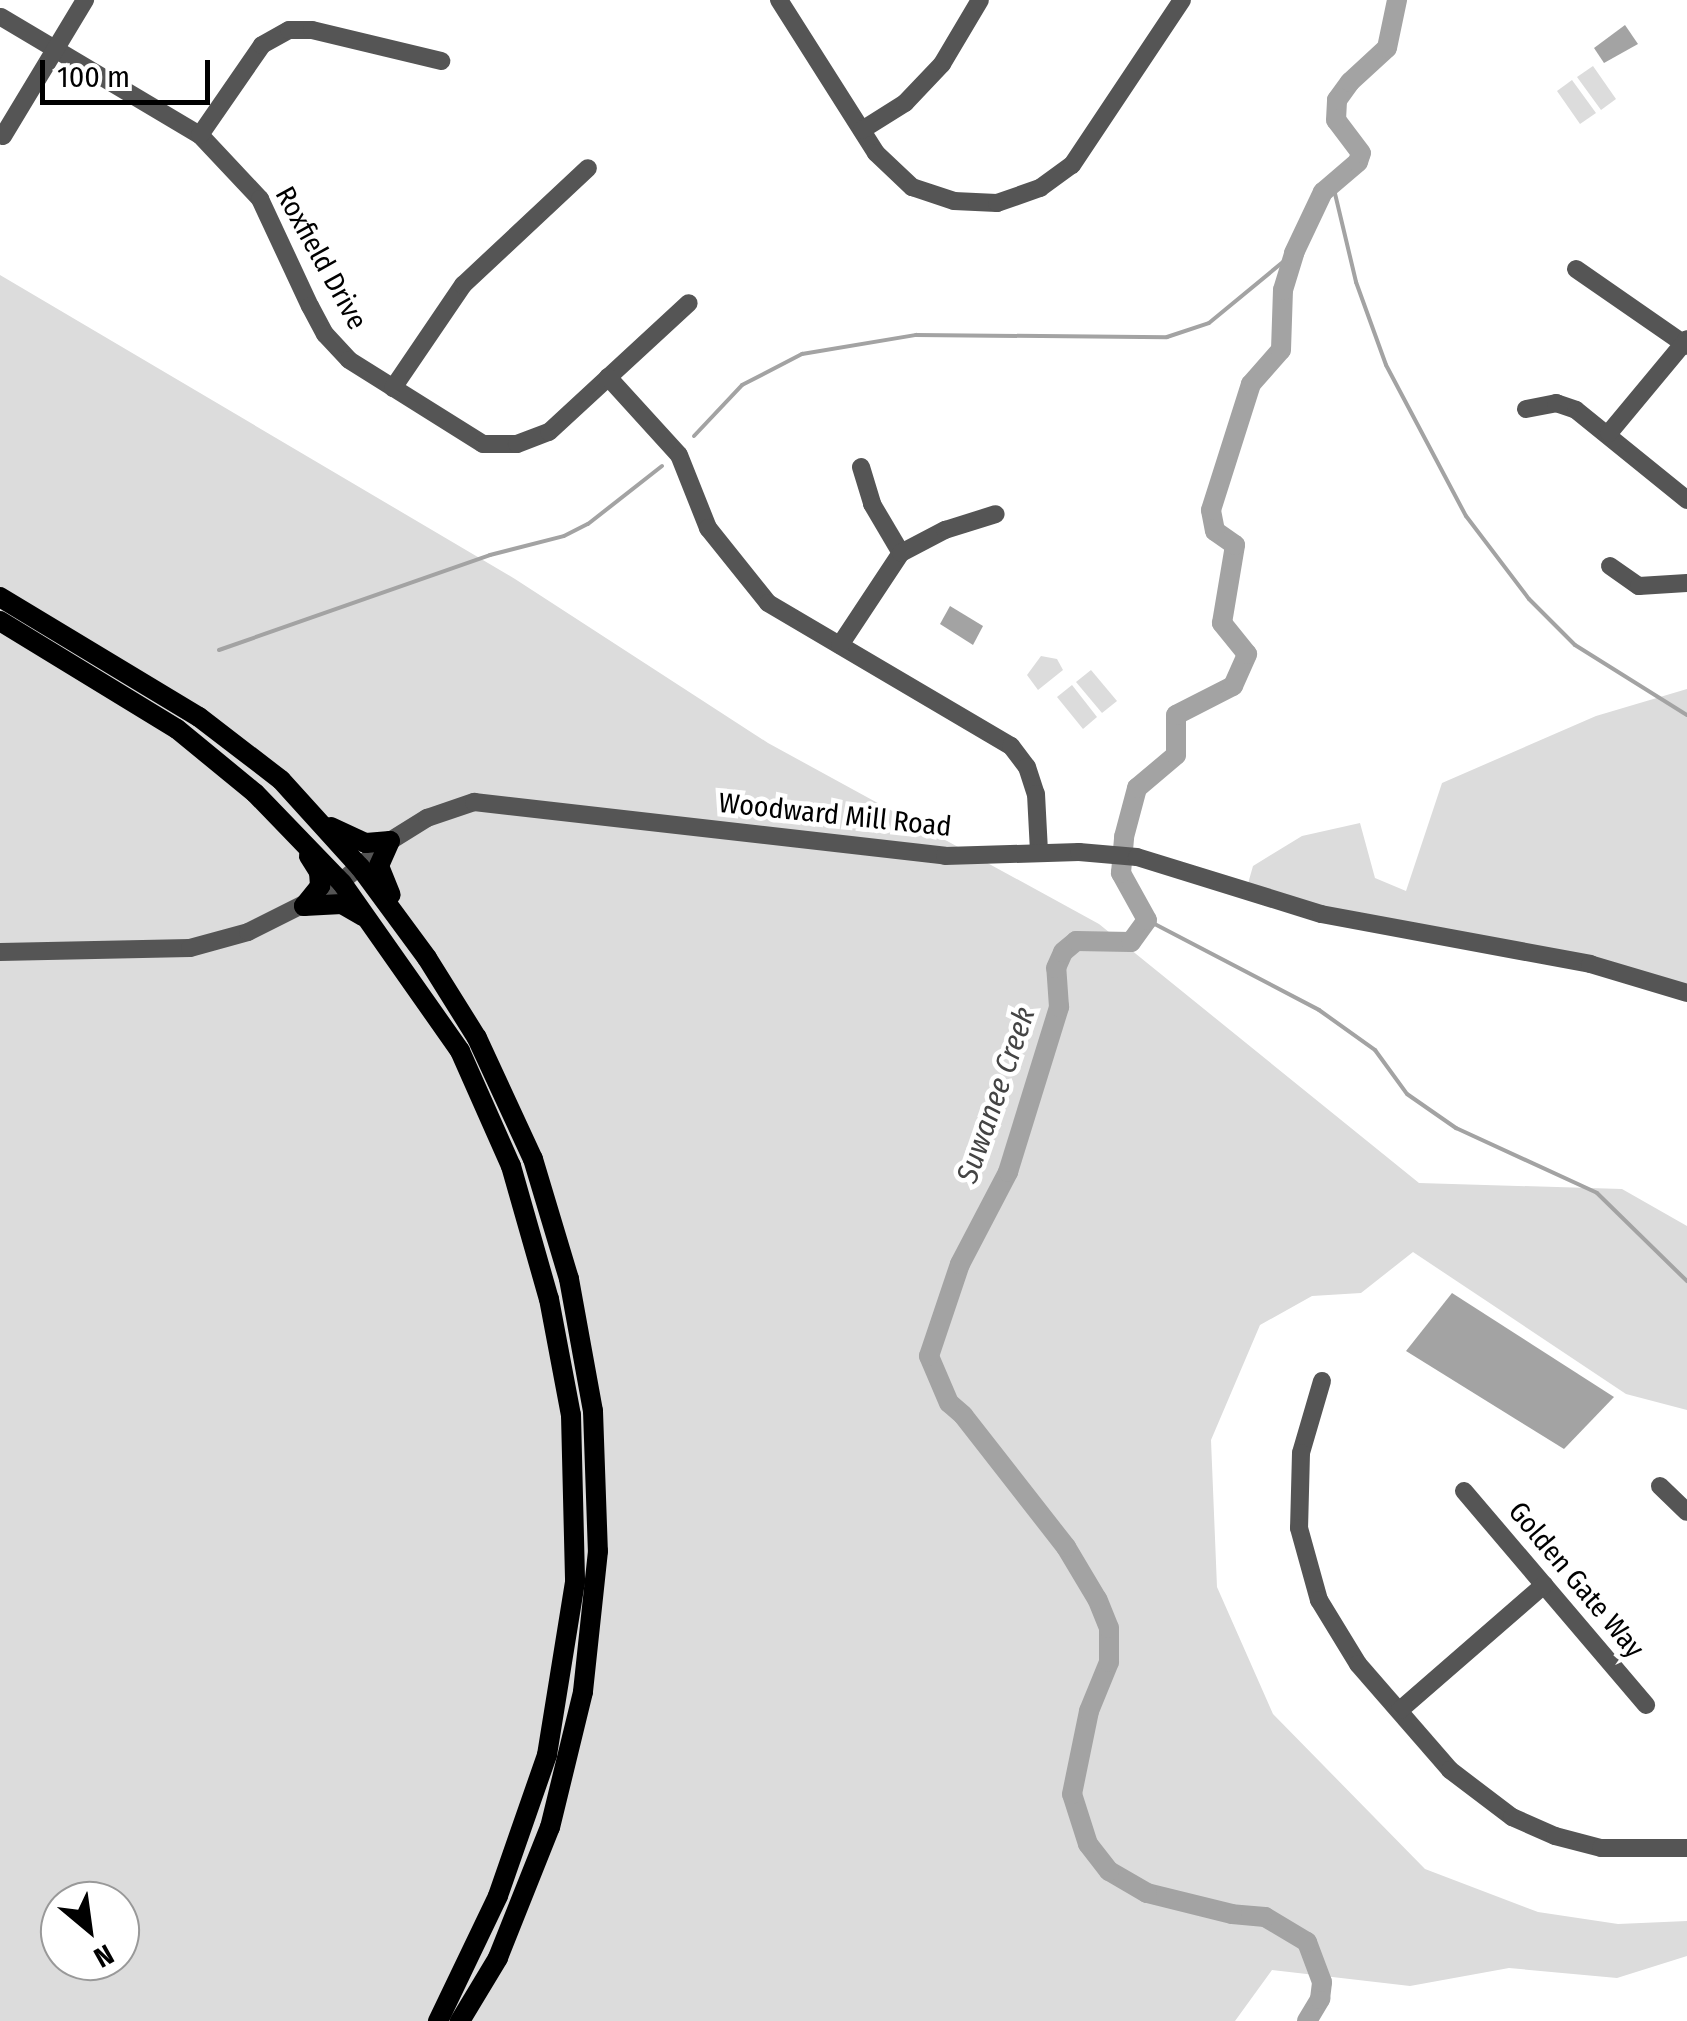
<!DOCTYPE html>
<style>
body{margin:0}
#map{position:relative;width:1687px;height:2021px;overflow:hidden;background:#fff;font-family:"Fira Sans Condensed",sans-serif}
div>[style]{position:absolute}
.green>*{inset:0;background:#dcdcdc}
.water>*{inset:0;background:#a3a3a3}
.stream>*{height:4px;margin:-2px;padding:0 2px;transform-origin:2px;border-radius:2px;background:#a3a3a3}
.river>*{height:20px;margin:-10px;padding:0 10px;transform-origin:10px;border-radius:10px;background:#a3a3a3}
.minor>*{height:18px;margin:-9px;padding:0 9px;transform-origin:9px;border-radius:9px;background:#555}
.major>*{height:20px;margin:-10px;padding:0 10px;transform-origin:10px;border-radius:10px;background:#000}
span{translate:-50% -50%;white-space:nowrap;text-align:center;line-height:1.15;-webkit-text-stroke:9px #fff;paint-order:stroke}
.street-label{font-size:28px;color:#000}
.water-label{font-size:30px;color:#444;font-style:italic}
.north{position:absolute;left:40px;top:1881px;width:100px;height:100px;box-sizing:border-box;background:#fff;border:2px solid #999;border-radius:50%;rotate:151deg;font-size:28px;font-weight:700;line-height:40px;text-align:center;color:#000}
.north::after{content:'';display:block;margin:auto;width:35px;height:45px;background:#000;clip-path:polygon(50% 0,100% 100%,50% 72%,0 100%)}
.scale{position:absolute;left:40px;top:60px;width:170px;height:45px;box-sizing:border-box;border:5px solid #000;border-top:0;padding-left:12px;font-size:30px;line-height:35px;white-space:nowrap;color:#000;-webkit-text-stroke:8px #fff;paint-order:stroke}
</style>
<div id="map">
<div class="green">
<i style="clip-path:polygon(1593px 66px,1616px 99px,1601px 110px,1577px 77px)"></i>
<i style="clip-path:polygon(1572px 80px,1596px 113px,1580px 124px,1557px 91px)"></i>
<i style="clip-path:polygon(evenodd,0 275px,515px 579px,768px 743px,1099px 924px,1419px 1183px,1622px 1189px,1687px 1226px,1687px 1410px,1626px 1394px,1413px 1252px,1361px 1293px,1312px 1296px,1260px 1325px,1211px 1440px,1217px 1587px,1273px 1714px,1425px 1869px,1538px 1912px,1618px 1924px,1687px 1921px,1687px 1956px,1617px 1978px,1509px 1968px,1410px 1986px,1272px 1970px,1235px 2021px,0 2021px,0 275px,60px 1901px,120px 1901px,120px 1961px,60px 1961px,60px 1901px)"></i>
<i style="clip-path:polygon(1041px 656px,1057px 659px,1063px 670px,1038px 690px,1027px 675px)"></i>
<i style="clip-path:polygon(1091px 670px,1117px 701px,1102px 713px,1076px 682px)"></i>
<i style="clip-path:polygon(1072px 685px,1097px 717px,1083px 729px,1057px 697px)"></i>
<i style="clip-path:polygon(1687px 689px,1687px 986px,1374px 920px,1247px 887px,1253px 866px,1302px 836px,1360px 823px,1375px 878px,1406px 891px,1442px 783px,1596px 716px)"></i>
</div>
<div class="water">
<i style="clip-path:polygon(1625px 25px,1638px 44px,1604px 63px,1594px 48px)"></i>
<i style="clip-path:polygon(950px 606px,983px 626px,973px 645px,940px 624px)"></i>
<i style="clip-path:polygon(1452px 1293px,1614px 1397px,1564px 1449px,1406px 1351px)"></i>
</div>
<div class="stream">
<i style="left:1332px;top:181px;width:104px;rotate:76.6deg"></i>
<i style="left:1356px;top:282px;width:88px;rotate:70.1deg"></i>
<i style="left:1386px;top:365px;width:171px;rotate:62.1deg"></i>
<i style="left:1466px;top:516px;width:104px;rotate:52.8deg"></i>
<i style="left:1529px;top:599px;width:65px;rotate:45deg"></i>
<i style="left:1575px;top:645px;width:132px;rotate:32deg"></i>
<i style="left:694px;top:436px;width:70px;rotate:-46.7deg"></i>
<i style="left:742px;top:385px;width:68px;rotate:-27.3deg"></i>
<i style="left:802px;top:354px;width:116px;rotate:-9.5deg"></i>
<i style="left:916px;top:335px;width:251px;rotate:0.5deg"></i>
<i style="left:1167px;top:337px;width:44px;rotate:-18.4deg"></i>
<i style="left:1209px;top:323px;width:110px;rotate:-39.5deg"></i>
<i style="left:219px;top:650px;width:287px;rotate:-19.3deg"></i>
<i style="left:490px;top:555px;width:76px;rotate:-14.4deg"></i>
<i style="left:564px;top:536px;width:27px;rotate:-27deg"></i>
<i style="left:588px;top:524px;width:94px;rotate:-38.1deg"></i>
<i style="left:1147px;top:920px;width:194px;rotate:27.6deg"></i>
<i style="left:1319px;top:1010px;width:69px;rotate:35.5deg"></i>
<i style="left:1375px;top:1050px;width:54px;rotate:54deg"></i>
<i style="left:1407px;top:1094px;width:60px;rotate:34.8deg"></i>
<i style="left:1456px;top:1128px;width:155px;rotate:24.7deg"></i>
<i style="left:1597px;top:1193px;width:126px;rotate:44.4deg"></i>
</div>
<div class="river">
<i style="left:1307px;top:2021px;width:26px;rotate:-59deg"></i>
<i style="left:1320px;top:1999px;width:17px;rotate:-83deg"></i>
<i style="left:1322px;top:1982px;width:43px;rotate:-110.6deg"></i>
<i style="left:1307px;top:1942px;width:49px;rotate:-149.2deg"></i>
<i style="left:1265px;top:1917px;width:33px;rotate:-175deg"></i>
<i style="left:1232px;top:1914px;width:88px;rotate:-166.1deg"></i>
<i style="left:1147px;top:1893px;width:44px;rotate:-149.9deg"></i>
<i style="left:1109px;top:1871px;width:34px;rotate:-128deg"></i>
<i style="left:1088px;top:1844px;width:52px;rotate:-107.7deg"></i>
<i style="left:1072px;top:1794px;width:85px;rotate:-78.4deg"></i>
<i style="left:1089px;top:1711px;width:53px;rotate:-67.8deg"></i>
<i style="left:1109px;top:1662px;width:34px;rotate:-90deg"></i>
<i style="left:1109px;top:1628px;width:31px;rotate:-112deg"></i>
<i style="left:1097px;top:1599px;width:61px;rotate:-120.8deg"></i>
<i style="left:1066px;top:1547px;width:167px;rotate:-128deg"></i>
<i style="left:963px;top:1415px;width:18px;rotate:-139deg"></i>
<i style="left:949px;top:1403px;width:51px;rotate:-113.1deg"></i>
<i style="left:929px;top:1356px;width:97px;rotate:-71.4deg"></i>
<i style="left:960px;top:1264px;width:104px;rotate:-62.4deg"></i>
<i style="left:1008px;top:1172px;width:173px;rotate:-72.8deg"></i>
<i style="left:1059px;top:1007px;width:39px;rotate:-94deg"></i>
<i style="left:1056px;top:968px;width:17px;rotate:-66deg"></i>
<i style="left:1063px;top:952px;width:17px;rotate:-40deg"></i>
<i style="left:1076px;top:941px;width:55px;rotate:1deg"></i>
<i style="left:1131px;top:942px;width:27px;rotate:-54deg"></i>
<i style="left:1147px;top:920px;width:54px;rotate:-119deg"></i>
<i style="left:1121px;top:873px;width:36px;rotate:-85deg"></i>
<i style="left:1124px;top:837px;width:51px;rotate:-75.1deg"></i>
<i style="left:1137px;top:788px;width:51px;rotate:-40.2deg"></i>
<i style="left:1176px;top:755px;width:40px;rotate:-90deg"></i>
<i style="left:1176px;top:715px;width:64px;rotate:-27deg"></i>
<i style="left:1233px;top:686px;width:35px;rotate:-66deg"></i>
<i style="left:1247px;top:654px;width:40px;rotate:-129deg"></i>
<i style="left:1222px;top:623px;width:79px;rotate:-80.5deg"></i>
<i style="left:1235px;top:545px;width:24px;rotate:-145deg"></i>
<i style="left:1215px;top:531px;width:21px;rotate:-101deg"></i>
<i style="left:1211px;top:510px;width:132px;rotate:-72.4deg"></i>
<i style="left:1251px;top:384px;width:45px;rotate:-48.6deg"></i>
<i style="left:1281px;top:350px;width:60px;rotate:-88.1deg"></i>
<i style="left:1283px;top:290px;width:39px;rotate:-73deg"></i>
<i style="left:1294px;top:253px;width:68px;rotate:-64.6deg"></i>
<i style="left:1323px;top:192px;width:46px;rotate:-40.6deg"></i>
<i style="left:1358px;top:162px;width:9px;rotate:-72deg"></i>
<i style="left:1361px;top:153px;width:41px;rotate:-127.1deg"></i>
<i style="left:1336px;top:120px;width:20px;rotate:-87deg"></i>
<i style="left:1337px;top:100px;width:22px;rotate:-54deg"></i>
<i style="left:1350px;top:82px;width:50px;rotate:-42.6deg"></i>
<i style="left:1387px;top:48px;width:49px;rotate:-78.2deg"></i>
</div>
<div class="minor">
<i style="left:779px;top:0;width:181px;rotate:57.6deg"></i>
<i style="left:876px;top:153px;width:50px;rotate:43.4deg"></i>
<i style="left:912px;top:187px;width:44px;rotate:18.4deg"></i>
<i style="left:954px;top:201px;width:43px;rotate:2.7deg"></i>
<i style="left:997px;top:203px;width:46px;rotate:-19.2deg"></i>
<i style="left:1040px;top:188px;width:39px;rotate:-36deg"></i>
<i style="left:1072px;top:165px;width:198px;rotate:-56.3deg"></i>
<i style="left:1px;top:17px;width:231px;rotate:30.7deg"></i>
<i style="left:200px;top:135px;width:88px;rotate:46.8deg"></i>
<i style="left:260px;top:199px;width:118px;rotate:65deg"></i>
<i style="left:310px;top:306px;width:32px;rotate:62deg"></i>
<i style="left:325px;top:334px;width:35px;rotate:47deg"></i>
<i style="left:349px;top:360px;width:158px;rotate:32.1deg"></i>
<i style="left:483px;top:444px;width:34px"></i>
<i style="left:517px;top:444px;width:34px;rotate:-21deg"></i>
<i style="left:549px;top:432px;width:190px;rotate:-42.7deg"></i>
<i style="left:862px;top:130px;width:51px;rotate:-32.1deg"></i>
<i style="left:905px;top:103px;width:54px;rotate:-46.5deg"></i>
<i style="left:942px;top:64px;width:74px;rotate:-59.3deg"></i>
<i style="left:200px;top:135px;width:109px;rotate:-55.4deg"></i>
<i style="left:262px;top:45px;width:31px;rotate:-29deg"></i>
<i style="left:289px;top:30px;width:23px"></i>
<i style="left:312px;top:30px;width:133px;rotate:13.5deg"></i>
<i style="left:3px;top:136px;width:159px;rotate:-58.9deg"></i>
<i style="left:1576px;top:269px;width:135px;rotate:34.7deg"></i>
<i style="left:608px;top:377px;width:105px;rotate:47.7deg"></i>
<i style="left:679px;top:455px;width:79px;rotate:68.3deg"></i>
<i style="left:708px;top:528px;width:96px;rotate:51.3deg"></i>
<i style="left:768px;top:603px;width:282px;rotate:30.5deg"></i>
<i style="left:1011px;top:746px;width:26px;rotate:53deg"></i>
<i style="left:1027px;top:767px;width:28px;rotate:72deg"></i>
<i style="left:1036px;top:794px;width:58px;rotate:87deg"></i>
<i style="left:393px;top:388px;width:125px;rotate:-55.8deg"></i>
<i style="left:463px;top:285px;width:171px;rotate:-43.1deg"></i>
<i style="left:1526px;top:409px;width:31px;rotate:-11deg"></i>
<i style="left:1556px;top:403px;width:21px;rotate:19deg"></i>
<i style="left:1576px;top:410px;width:143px;rotate:39deg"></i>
<i style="left:1609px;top:433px;width:122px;rotate:-50.3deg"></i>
<i style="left:861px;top:467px;width:39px;rotate:73deg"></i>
<i style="left:872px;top:504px;width:57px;rotate:59.4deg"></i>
<i style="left:1610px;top:566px;width:35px;rotate:35deg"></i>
<i style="left:1639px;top:586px;width:48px;rotate:-3.6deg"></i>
<i style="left:840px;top:645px;width:110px;rotate:-56.5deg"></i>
<i style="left:901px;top:553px;width:50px;rotate:-27.6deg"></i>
<i style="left:945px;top:530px;width:53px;rotate:-17.4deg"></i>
<i style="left:0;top:952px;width:190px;rotate:-1.2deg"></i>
<i style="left:190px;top:948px;width:60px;rotate:-15.4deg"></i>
<i style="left:248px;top:932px;width:92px;rotate:-26.6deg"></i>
<i style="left:330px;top:891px;width:78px;rotate:-39.8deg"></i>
<i style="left:390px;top:841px;width:44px;rotate:-31.9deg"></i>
<i style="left:427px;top:818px;width:50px;rotate:-18.8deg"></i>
<i style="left:474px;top:802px;width:474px;rotate:6.5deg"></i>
<i style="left:945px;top:856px;width:134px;rotate:-1.7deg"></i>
<i style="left:1079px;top:852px;width:58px;rotate:4.9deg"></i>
<i style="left:1137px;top:857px;width:193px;rotate:17.2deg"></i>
<i style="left:1321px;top:914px;width:274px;rotate:10.5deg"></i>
<i style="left:1590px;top:964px;width:101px;rotate:16.6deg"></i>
<i style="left:1322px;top:1381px;width:75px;rotate:106.3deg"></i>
<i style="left:1301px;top:1453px;width:75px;rotate:91.5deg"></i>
<i style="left:1299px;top:1528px;width:75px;rotate:74.5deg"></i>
<i style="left:1319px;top:1600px;width:75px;rotate:58.6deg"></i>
<i style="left:1358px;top:1664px;width:140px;rotate:49deg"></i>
<i style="left:1450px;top:1770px;width:78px;rotate:37.2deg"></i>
<i style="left:1512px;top:1817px;width:47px;rotate:23.8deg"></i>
<i style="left:1555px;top:1836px;width:48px;rotate:14.6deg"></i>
<i style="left:1601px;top:1848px;width:86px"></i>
<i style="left:1660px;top:1486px;width:37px;rotate:44deg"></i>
<i style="left:1464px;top:1491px;width:281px;rotate:49.6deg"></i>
<i style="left:1400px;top:1710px;width:191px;rotate:-41deg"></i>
</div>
<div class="major">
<i style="left:0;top:597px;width:232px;rotate:31.1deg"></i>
<i style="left:199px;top:717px;width:103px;rotate:37.5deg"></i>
<i style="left:281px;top:780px;width:118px;rotate:47.8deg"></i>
<i style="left:360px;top:867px;width:113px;rotate:53.6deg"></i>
<i style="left:427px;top:958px;width:94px;rotate:58deg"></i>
<i style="left:477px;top:1038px;width:133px;rotate:65.2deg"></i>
<i style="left:533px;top:1159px;width:125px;rotate:73.3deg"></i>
<i style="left:569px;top:1279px;width:134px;rotate:79.7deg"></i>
<i style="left:593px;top:1411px;width:140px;rotate:88deg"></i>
<i style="left:598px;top:1551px;width:142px;rotate:96.1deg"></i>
<i style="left:583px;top:1692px;width:139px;rotate:103.7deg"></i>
<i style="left:550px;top:1827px;width:141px;rotate:111.7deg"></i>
<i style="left:498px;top:1958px;width:74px;rotate:121.1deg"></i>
<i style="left:0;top:621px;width:207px;rotate:31.4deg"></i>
<i style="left:177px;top:729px;width:101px;rotate:39.4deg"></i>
<i style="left:255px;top:793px;width:125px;rotate:46deg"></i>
<i style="left:342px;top:883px;width:205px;rotate:54.9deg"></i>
<i style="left:460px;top:1051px;width:126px;rotate:66.1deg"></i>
<i style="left:511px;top:1166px;width:138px;rotate:74.1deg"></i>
<i style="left:549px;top:1299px;width:118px;rotate:79.3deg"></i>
<i style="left:571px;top:1415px;width:167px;rotate:88.6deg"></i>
<i style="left:575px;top:1582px;width:175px;rotate:99.2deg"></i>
<i style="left:547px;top:1755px;width:149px;rotate:109.2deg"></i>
<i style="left:498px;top:1896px;width:139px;rotate:115.6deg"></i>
<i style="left:331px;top:827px;width:38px;rotate:25deg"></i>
<i style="left:366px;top:843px;width:24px;rotate:-5deg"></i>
<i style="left:390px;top:841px;width:27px;rotate:114deg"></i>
<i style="left:379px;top:866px;width:31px;rotate:68deg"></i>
<i style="left:304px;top:906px;width:26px;rotate:-51deg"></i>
<i style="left:320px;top:886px;width:14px;rotate:-94deg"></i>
<i style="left:319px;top:872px;width:19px;rotate:-122deg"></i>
<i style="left:304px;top:906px;width:38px;rotate:-3deg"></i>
<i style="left:342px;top:904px;width:24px;rotate:30deg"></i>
</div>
<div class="street-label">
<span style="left:321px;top:258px;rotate:61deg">Roxfield Drive</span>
<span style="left:835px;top:815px;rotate:6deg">Woodward Mill Road</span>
<span style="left:1576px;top:1580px;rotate:50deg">Golden Gate Way</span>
</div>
<div class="water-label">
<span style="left:996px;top:1095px;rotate:-71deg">Suwanee Creek</span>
</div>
<div class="north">N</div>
<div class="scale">100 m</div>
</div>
